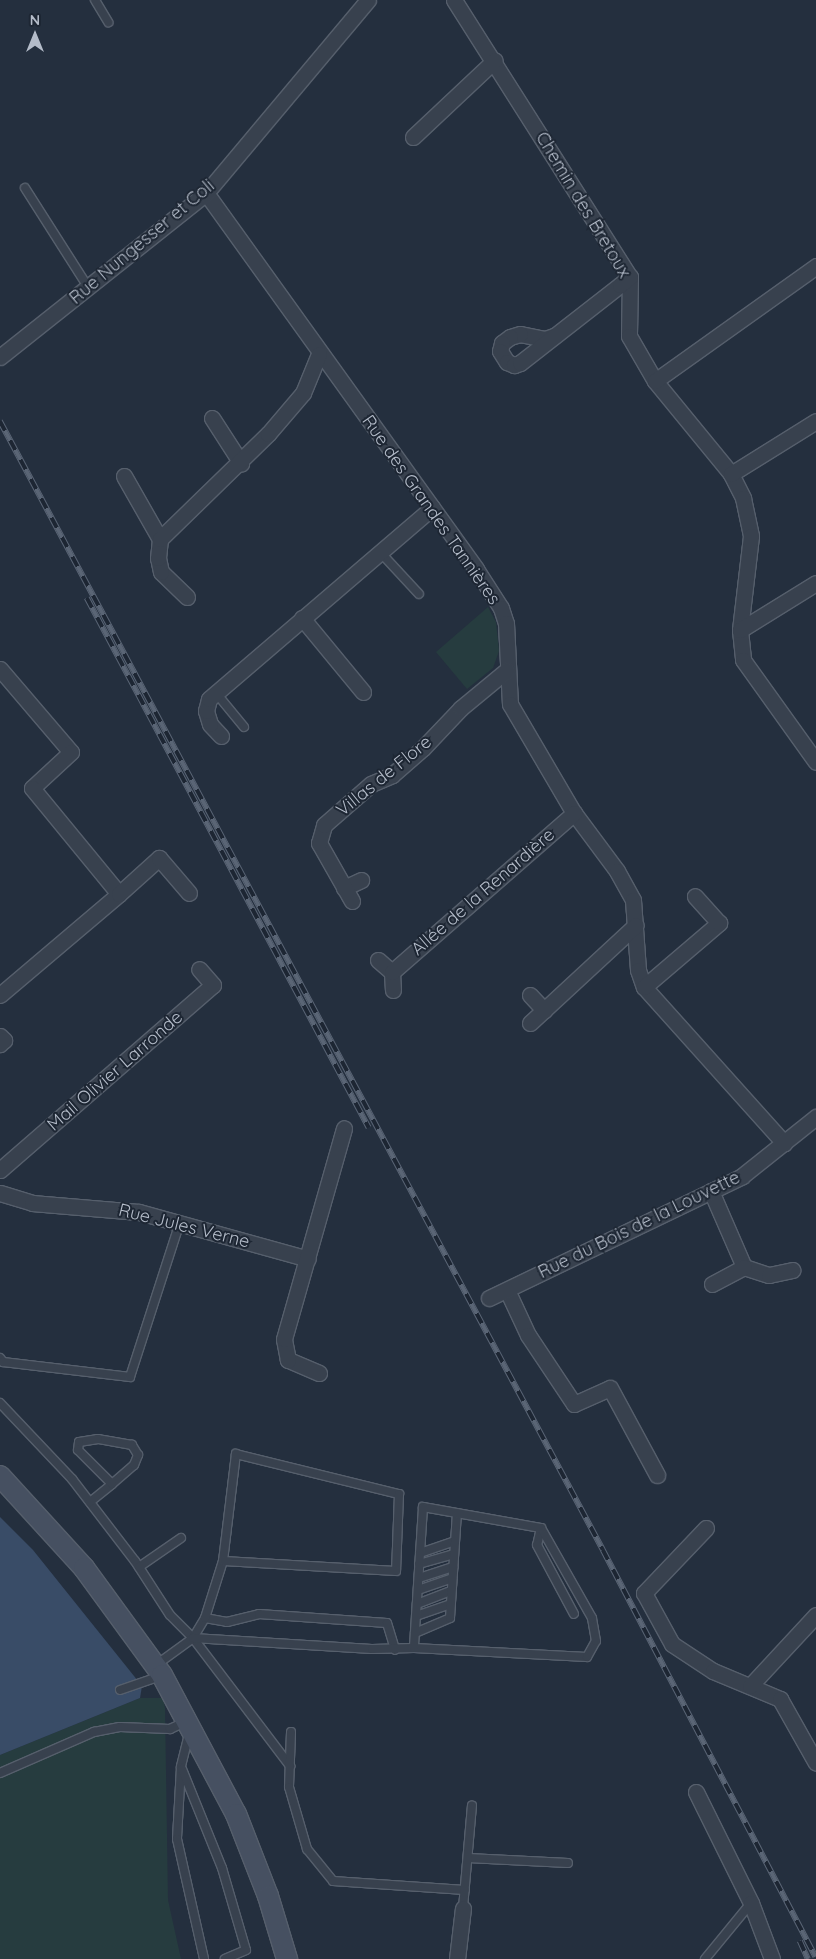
<!DOCTYPE html>
<meta charset="utf-8">
<style>
body{margin:0}
#map{position:relative;width:816px;height:1959px;overflow:hidden;background:#242f3e;font-family:Quicksand,sans-serif}
div>[style]{position:absolute}
.green>*{inset:0;background:#263c3f}
.water>*{inset:0;background:#394c67}
.roads{filter:drop-shadow(1px 0 #565f6c) drop-shadow(-1px 0 #565f6c) drop-shadow(0 1px #565f6c) drop-shadow(0 -1px #565f6c)}
.lane>*{height:8px;margin:-4px;padding:0 4px;transform-origin:4px;border-radius:4px;background:#38414e}
.street>*{height:15px;margin:-7.5px;padding:0 7.5px;transform-origin:7.5px;border-radius:7.5px;background:#38414e}
.secondary>*{height:20px;margin:-10px;padding:0 10px;transform-origin:10px;border-radius:10px;background:#465061}
.rail>*{height:5.5px;margin-top:-2.75px;transform-origin:0;background:repeating-linear-gradient(90deg,#1d2633 0 11px,#5a6575 0 22px);box-sizing:border-box;border-block:1px solid #5a6575}
span{translate:-50% -50%;white-space:nowrap;text-align:center;line-height:1.15;-webkit-text-stroke:4px #1d2633;paint-order:stroke}
.street-label{font-size:18px;color:#b4bcc9}
.north{position:absolute;left:10px;top:10px;width:50px;height:50px;-webkit-text-stroke:4px #1d2633;paint-order:stroke;rotate:0deg;font-size:14px;font-weight:700;line-height:20px;text-align:center;color:#b4bcc9}
.north::after{content:'';display:block;margin:auto;width:18px;height:22px;background:#b4bcc9;clip-path:polygon(50% 0,100% 100%,50% 72%,0 100%)}
</style>
<div id="map">
<div class="green">
<i style="clip-path:polygon(488px 607px,496px 622px,499px 651px,493px 668px,467px 689px,436px 652px)"></i>
<i style="clip-path:polygon(140px 1698px,163px 1698px,165px 1708px,168px 1900px,181px 1959px,0 1959px,0 1755px)"></i>
</div>
<div class="water">
<i style="clip-path:polygon(0 1517px,33px 1550px,142px 1686px,140px 1698px,0 1755px)"></i>
</div>
<div class="roads">
<div class="lane">
<i style="left:95px;top:0;width:26px;rotate:59deg"></i>
<i style="left:25px;top:188px;width:117px;rotate:57.5deg"></i>
<i style="left:380px;top:552px;width:57px;rotate:47.1deg"></i>
<i style="left:216px;top:693px;width:44px;rotate:50.5deg"></i>
<i style="left:0;top:1358px;width:5px;rotate:53deg"></i>
<i style="left:3px;top:1362px;width:128px;rotate:6.7deg"></i>
<i style="left:130px;top:1377px;width:163px;rotate:-72.1deg"></i>
<i style="left:0;top:1403px;width:105px;rotate:46.5deg"></i>
<i style="left:72px;top:1479px;width:103px;rotate:52.5deg"></i>
<i style="left:135px;top:1561px;width:64px;rotate:57.1deg"></i>
<i style="left:170px;top:1615px;width:33px;rotate:45deg"></i>
<i style="left:193px;top:1638px;width:161px;rotate:52.8deg"></i>
<i style="left:90px;top:1502px;width:28px;rotate:-39deg"></i>
<i style="left:112px;top:1484px;width:29px;rotate:-41deg"></i>
<i style="left:134px;top:1465px;width:11px;rotate:-68deg"></i>
<i style="left:138px;top:1455px;width:12px;rotate:-121deg"></i>
<i style="left:132px;top:1445px;width:35px;rotate:-170deg"></i>
<i style="left:98px;top:1439px;width:19px;rotate:171deg"></i>
<i style="left:79px;top:1442px;width:8px;rotate:97deg"></i>
<i style="left:78px;top:1450px;width:48px;rotate:45deg"></i>
<i style="left:541px;top:1528px;width:17px;rotate:103deg"></i>
<i style="left:537px;top:1545px;width:78px;rotate:61.8deg"></i>
<i style="left:420px;top:1553px;width:37px;rotate:-19deg"></i>
<i style="left:419px;top:1564px;width:36px;rotate:-16deg"></i>
<i style="left:139px;top:1567px;width:51px;rotate:-34.6deg"></i>
<i style="left:419px;top:1578px;width:36px;rotate:-18deg"></i>
<i style="left:418px;top:1590px;width:36px;rotate:-19deg"></i>
<i style="left:417px;top:1604px;width:36px;rotate:-21deg"></i>
<i style="left:416px;top:1616px;width:36px;rotate:-19deg"></i>
<i style="left:205px;top:1618px;width:22px;rotate:10deg"></i>
<i style="left:227px;top:1622px;width:33px;rotate:-14deg"></i>
<i style="left:259px;top:1614px;width:128px;rotate:4deg"></i>
<i style="left:387px;top:1623px;width:28px;rotate:73deg"></i>
<i style="left:415px;top:1633px;width:38px;rotate:-23deg"></i>
<i style="left:450px;top:1618px;width:105px;rotate:-86.2deg"></i>
<i style="left:193px;top:1638px;width:23px;rotate:-59deg"></i>
<i style="left:205px;top:1618px;width:60px;rotate:-72.5deg"></i>
<i style="left:223px;top:1561px;width:108px;rotate:-83.1deg"></i>
<i style="left:236px;top:1454px;width:168px;rotate:13.8deg"></i>
<i style="left:399px;top:1494px;width:77px;rotate:92.2deg"></i>
<i style="left:396px;top:1571px;width:173px;rotate:-176.7deg"></i>
<i style="left:156px;top:1665px;width:46px;rotate:-36.1deg"></i>
<i style="left:193px;top:1638px;width:179px;rotate:3.5deg"></i>
<i style="left:372px;top:1649px;width:42px;rotate:-1.4deg"></i>
<i style="left:414px;top:1648px;width:173px;rotate:3deg"></i>
<i style="left:587px;top:1657px;width:18px;rotate:-61deg"></i>
<i style="left:596px;top:1641px;width:23px;rotate:-100deg"></i>
<i style="left:592px;top:1618px;width:103px;rotate:-119.5deg"></i>
<i style="left:541px;top:1528px;width:120px;rotate:-169.9deg"></i>
<i style="left:423px;top:1507px;width:141px;rotate:93.7deg"></i>
<i style="left:120px;top:1690px;width:43px;rotate:-18.9deg"></i>
<i style="left:291px;top:1732px;width:55px;rotate:92.1deg"></i>
<i style="left:289px;top:1787px;width:65px;rotate:73.8deg"></i>
<i style="left:307px;top:1849px;width:41px;rotate:50.9deg"></i>
<i style="left:333px;top:1881px;width:132px;rotate:3.9deg"></i>
<i style="left:189px;top:1734px;width:34px;rotate:104deg"></i>
<i style="left:181px;top:1767px;width:72px;rotate:93.2deg"></i>
<i style="left:177px;top:1839px;width:123px;rotate:77.3deg"></i>
<i style="left:182px;top:1769px;width:107px;rotate:68deg"></i>
<i style="left:222px;top:1868px;width:85px;rotate:73.7deg"></i>
<i style="left:246px;top:1950px;width:23px;rotate:157deg"></i>
<i style="left:0;top:1773px;width:103px;rotate:-23.6deg"></i>
<i style="left:94px;top:1732px;width:26px;rotate:-11deg"></i>
<i style="left:120px;top:1727px;width:50px;rotate:2.3deg"></i>
<i style="left:170px;top:1729px;width:17px;rotate:-25deg"></i>
<i style="left:468px;top:1858px;width:100px;rotate:2.9deg"></i>
<i style="left:463px;top:1908px;width:103px;rotate:-85deg"></i>
<i style="left:705px;top:1959px;width:72px;rotate:-50.6deg"></i>
</div>
<div class="street">
<i style="left:454px;top:0;width:328px;rotate:57.6deg"></i>
<i style="left:630px;top:277px;width:59px;rotate:91deg"></i>
<i style="left:629px;top:336px;width:52px;rotate:60deg"></i>
<i style="left:655px;top:381px;width:120px;rotate:50.7deg"></i>
<i style="left:731px;top:474px;width:27px;rotate:63deg"></i>
<i style="left:743px;top:498px;width:39px;rotate:78deg"></i>
<i style="left:751px;top:536px;width:95px;rotate:96.7deg"></i>
<i style="left:740px;top:630px;width:30px;rotate:84deg"></i>
<i style="left:743px;top:660px;width:125px;rotate:54.4deg"></i>
<i style="left:413px;top:137px;width:112px;rotate:-43.2deg"></i>
<i style="left:206px;top:193px;width:463px;rotate:54.3deg"></i>
<i style="left:476px;top:569px;width:46px;rotate:57.3deg"></i>
<i style="left:501px;top:608px;width:16px;rotate:72deg"></i>
<i style="left:506px;top:623px;width:81px;rotate:87.2deg"></i>
<i style="left:510px;top:704px;width:126px;rotate:59.6deg"></i>
<i style="left:574px;top:813px;width:72px;rotate:53.4deg"></i>
<i style="left:617px;top:871px;width:33px;rotate:61deg"></i>
<i style="left:633px;top:900px;width:70px;rotate:85.9deg"></i>
<i style="left:638px;top:970px;width:18px;rotate:71deg"></i>
<i style="left:644px;top:987px;width:210px;rotate:48.1deg"></i>
<i style="left:554px;top:336px;width:9px;rotate:162deg"></i>
<i style="left:545px;top:339px;width:25px;rotate:-169deg"></i>
<i style="left:520px;top:334px;width:10px;rotate:163deg"></i>
<i style="left:510px;top:337px;width:10px;rotate:143deg"></i>
<i style="left:502px;top:343px;width:8px;rotate:104deg"></i>
<i style="left:500px;top:351px;width:13px;rotate:58deg"></i>
<i style="left:507px;top:362px;width:8px;rotate:23deg"></i>
<i style="left:514px;top:365px;width:6px;rotate:-18deg"></i>
<i style="left:520px;top:363px;width:127px;rotate:-38deg"></i>
<i style="left:620px;top:285px;width:13px;rotate:-39deg"></i>
<i style="left:0;top:357px;width:263px;rotate:-38.5deg"></i>
<i style="left:206px;top:193px;width:252px;rotate:-50deg"></i>
<i style="left:655px;top:381px;width:198px;rotate:-35.5deg"></i>
<i style="left:212px;top:418px;width:54px;rotate:57.2deg"></i>
<i style="left:731px;top:474px;width:100px;rotate:-31.9deg"></i>
<i style="left:124px;top:476px;width:73px;rotate:60.3deg"></i>
<i style="left:187px;top:597px;width:36px;rotate:-136deg"></i>
<i style="left:161px;top:572px;width:14px;rotate:-102deg"></i>
<i style="left:158px;top:558px;width:19px;rotate:-84deg"></i>
<i style="left:160px;top:539px;width:151px;rotate:-44.2deg"></i>
<i style="left:268px;top:434px;width:54px;rotate:-49.5deg"></i>
<i style="left:303px;top:393px;width:42px;rotate:-67.7deg"></i>
<i style="left:302px;top:618px;width:96px;rotate:50.5deg"></i>
<i style="left:740px;top:630px;width:89px;rotate:-31.7deg"></i>
<i style="left:0;top:669px;width:109px;rotate:49.5deg"></i>
<i style="left:71px;top:752px;width:53px;rotate:137.3deg"></i>
<i style="left:32px;top:788px;width:137px;rotate:50.6deg"></i>
<i style="left:119px;top:894px;width:156px;rotate:139.7deg"></i>
<i style="left:221px;top:736px;width:16px;rotate:-133deg"></i>
<i style="left:210px;top:724px;width:14px;rotate:-107deg"></i>
<i style="left:206px;top:711px;width:12px;rotate:-76deg"></i>
<i style="left:209px;top:699px;width:294px;rotate:-40.6deg"></i>
<i style="left:344px;top:888px;width:19px;rotate:-25deg"></i>
<i style="left:119px;top:894px;width:54px;rotate:-42deg"></i>
<i style="left:159px;top:858px;width:46px;rotate:49.4deg"></i>
<i style="left:352px;top:901px;width:67px;rotate:-119.6deg"></i>
<i style="left:319px;top:843px;width:19px;rotate:-74deg"></i>
<i style="left:324px;top:825px;width:62px;rotate:-41.1deg"></i>
<i style="left:371px;top:784px;width:23px;rotate:-23deg"></i>
<i style="left:392px;top:775px;width:41px;rotate:-41.1deg"></i>
<i style="left:423px;top:748px;width:55px;rotate:-46.5deg"></i>
<i style="left:461px;top:708px;width:60px;rotate:-39.6deg"></i>
<i style="left:378px;top:960px;width:18px;rotate:41deg"></i>
<i style="left:392px;top:972px;width:18px;rotate:87deg"></i>
<i style="left:392px;top:972px;width:242px;rotate:-41.1deg"></i>
<i style="left:644px;top:987px;width:99px;rotate:-40.5deg"></i>
<i style="left:719px;top:923px;width:36px;rotate:-132deg"></i>
<i style="left:530px;top:995px;width:21px;rotate:47deg"></i>
<i style="left:530px;top:1023px;width:144px;rotate:-42.8deg"></i>
<i style="left:0;top:1036px;width:6px;rotate:45deg"></i>
<i style="left:4px;top:1040px;width:6px;rotate:135deg"></i>
<i style="left:0;top:1170px;width:282px;rotate:-41deg"></i>
<i style="left:213px;top:985px;width:21px;rotate:-131deg"></i>
<i style="left:711px;top:1191px;width:83px;rotate:66.5deg"></i>
<i style="left:744px;top:1267px;width:26px;rotate:18deg"></i>
<i style="left:769px;top:1275px;width:24px;rotate:-12deg"></i>
<i style="left:0;top:1193px;width:34px;rotate:17deg"></i>
<i style="left:32px;top:1203px;width:107px;rotate:4.8deg"></i>
<i style="left:139px;top:1212px;width:175px;rotate:15.5deg"></i>
<i style="left:712px;top:1284px;width:36px;rotate:-28deg"></i>
<i style="left:507px;top:1290px;width:50px;rotate:65deg"></i>
<i style="left:528px;top:1335px;width:83px;rotate:56.3deg"></i>
<i style="left:574px;top:1404px;width:39px;rotate:-24deg"></i>
<i style="left:610px;top:1388px;width:99px;rotate:61.6deg"></i>
<i style="left:489px;top:1298px;width:281px;rotate:-25.7deg"></i>
<i style="left:742px;top:1176px;width:95px;rotate:-38.6deg"></i>
<i style="left:319px;top:1373px;width:34px;rotate:-157deg"></i>
<i style="left:288px;top:1360px;width:21px;rotate:-101deg"></i>
<i style="left:284px;top:1339px;width:219px;rotate:-74.1deg"></i>
<i style="left:706px;top:1528px;width:90px;rotate:133.6deg"></i>
<i style="left:644px;top:1593px;width:58px;rotate:61.2deg"></i>
<i style="left:672px;top:1644px;width:49px;rotate:33.4deg"></i>
<i style="left:713px;top:1671px;width:73px;rotate:22.7deg"></i>
<i style="left:780px;top:1699px;width:73px;rotate:60.6deg"></i>
<i style="left:750px;top:1686px;width:97px;rotate:-47.1deg"></i>
<i style="left:696px;top:1792px;width:124px;rotate:63.6deg"></i>
<i style="left:751px;top:1903px;width:60px;rotate:69.4deg"></i>
<i style="left:457px;top:1959px;width:51px;rotate:-83.3deg"></i>
</div>
<div class="secondary">
<i style="left:0;top:1476px;width:125px;rotate:47.6deg"></i>
<i style="left:84px;top:1568px;width:132px;rotate:53.9deg"></i>
<i style="left:162px;top:1675px;width:157px;rotate:62deg"></i>
<i style="left:236px;top:1814px;width:88px;rotate:68.7deg"></i>
<i style="left:268px;top:1896px;width:66px;rotate:73.2deg"></i>
</div>
</div>
<div class="rail">
<i style="left:0;top:421px;width:1280px;rotate:61.89deg"></i>
<i style="left:603px;top:1550px;width:459px;rotate:62.4deg"></i>
<i style="left:87px;top:598px;width:600px;rotate:61.98deg"></i>
<i style="left:800px;top:1941px;width:20px;rotate:66deg"></i>
</div>
<div class="street-label">
<span style="left:583px;top:205px;rotate:59deg">Chemin des Bretoux</span>
<span style="left:142px;top:242px;rotate:-40deg">Rue Nungesser et Coli</span>
<span style="left:431px;top:510px;rotate:55deg">Rue des Grandes Tannières</span>
<span style="left:384px;top:776px;rotate:-39deg">Villas de Flore</span>
<span style="left:483px;top:892px;rotate:-41deg">Allée de la Renardière</span>
<span style="left:115px;top:1071px;rotate:-41deg">Mail Olivier Larronde</span>
<span style="left:639px;top:1225px;rotate:-26deg">Rue du Bois de la Louvette</span>
<span style="left:184px;top:1226px;rotate:14deg">Rue Jules Verne</span>
</div>
<div class="north">N</div>
</div>
